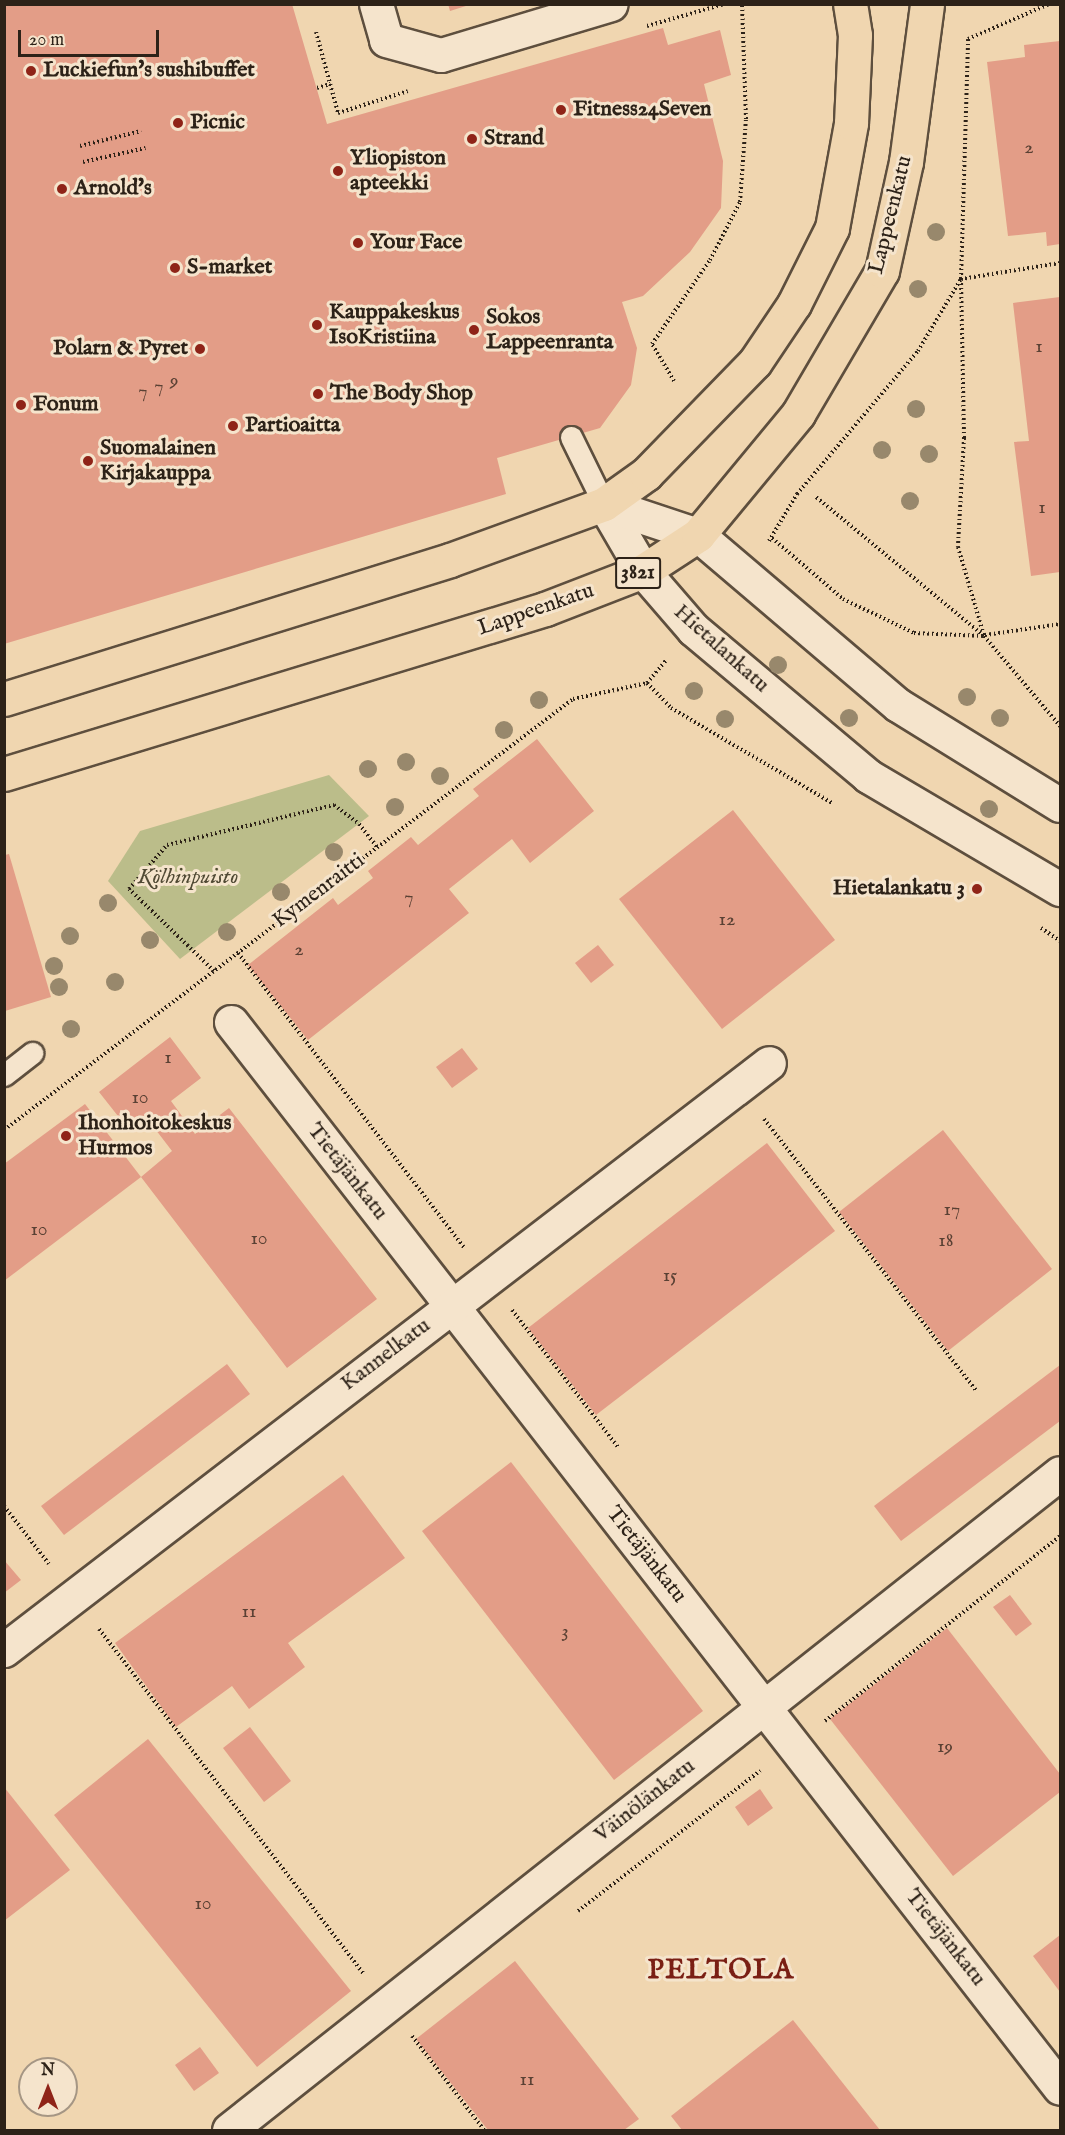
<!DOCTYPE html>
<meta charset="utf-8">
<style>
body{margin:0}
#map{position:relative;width:1065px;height:2135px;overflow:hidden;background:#f0d6b0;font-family:"IM FELL English",serif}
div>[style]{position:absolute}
.green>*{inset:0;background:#bbbd8a}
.building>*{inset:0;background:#e39d87}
.path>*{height:4px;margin-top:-2px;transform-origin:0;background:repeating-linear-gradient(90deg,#2d2218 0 1.5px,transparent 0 4.5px)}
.roads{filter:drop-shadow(2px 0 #5e4f3e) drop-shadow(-2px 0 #5e4f3e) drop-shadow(0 2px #5e4f3e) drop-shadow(0 -2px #5e4f3e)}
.lane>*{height:21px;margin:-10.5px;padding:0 10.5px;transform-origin:10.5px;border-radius:10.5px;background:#f5e4cc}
.street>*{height:33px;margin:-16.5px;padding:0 16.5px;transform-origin:16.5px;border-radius:16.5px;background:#f5e4cc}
.secondary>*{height:33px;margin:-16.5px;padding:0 16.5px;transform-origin:16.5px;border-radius:16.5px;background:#f5e4cc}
.primary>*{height:33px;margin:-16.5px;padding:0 16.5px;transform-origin:16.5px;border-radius:16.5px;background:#f0d6b0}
.trees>*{width:18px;height:18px;margin:-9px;border-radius:50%;background:#98886c}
.dots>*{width:16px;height:16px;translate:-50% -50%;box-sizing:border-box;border:3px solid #f5e4cc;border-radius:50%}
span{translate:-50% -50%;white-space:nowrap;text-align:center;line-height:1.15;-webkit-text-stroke:6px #f5e4cc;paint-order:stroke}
.number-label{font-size:20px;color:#5a4134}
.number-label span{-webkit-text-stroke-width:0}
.shield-label span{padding:2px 4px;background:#f5e4cc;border:2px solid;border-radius:4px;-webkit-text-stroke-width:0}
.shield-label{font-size:21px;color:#2d2218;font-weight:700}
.poi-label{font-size:22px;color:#2d2218;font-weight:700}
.left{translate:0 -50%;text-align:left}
.right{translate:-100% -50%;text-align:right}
.street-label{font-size:22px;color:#2d2218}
.park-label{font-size:22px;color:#504934;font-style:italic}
.district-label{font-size:28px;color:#7a1f14;font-weight:700;letter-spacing:1.5px}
.frame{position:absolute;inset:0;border:6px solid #2d2218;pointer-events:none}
.north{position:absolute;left:18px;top:2057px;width:60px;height:60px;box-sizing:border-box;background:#f5e4cc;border:2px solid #a59684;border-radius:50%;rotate:0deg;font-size:16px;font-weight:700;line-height:24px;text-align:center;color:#2d2218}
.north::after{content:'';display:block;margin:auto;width:21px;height:27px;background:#8f2418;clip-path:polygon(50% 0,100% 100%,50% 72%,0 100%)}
.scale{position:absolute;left:18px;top:30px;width:141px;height:27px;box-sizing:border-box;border:3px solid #2d2218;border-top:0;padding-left:8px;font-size:18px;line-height:21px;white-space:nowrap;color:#2d2218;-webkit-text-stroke:4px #f5e4cc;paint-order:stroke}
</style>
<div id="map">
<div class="green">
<i style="clip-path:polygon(329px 775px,369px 816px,180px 959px,108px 881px,140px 831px)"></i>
</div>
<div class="building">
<i style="clip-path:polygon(4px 4px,292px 4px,327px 124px,663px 28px,668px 45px,720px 30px,731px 75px,704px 84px,723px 161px,721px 208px,690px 252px,643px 296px,622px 302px,637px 348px,631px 385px,600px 428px,497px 458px,506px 494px,4px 644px)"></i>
<i style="clip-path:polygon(448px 4px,468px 4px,469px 5px,450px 11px)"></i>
<i style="clip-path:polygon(1060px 41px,1060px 244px,1047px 246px,1046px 232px,1008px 236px,987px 62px,1025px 57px,1024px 45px)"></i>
<i style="clip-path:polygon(1060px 297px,1060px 572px,1031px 576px,1014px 442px,1029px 441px,1013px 303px)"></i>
<i style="clip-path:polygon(537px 739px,594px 811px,530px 863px,512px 839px,449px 889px,469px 913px,308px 1040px,248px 965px,333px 898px,338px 905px,373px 878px,368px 871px,411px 837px,418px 845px,479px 796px,473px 789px)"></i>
<i style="clip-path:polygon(733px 810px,835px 940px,722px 1029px,619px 899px)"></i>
<i style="clip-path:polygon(9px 854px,51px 997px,5px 1011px,5px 855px)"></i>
<i style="clip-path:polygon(598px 945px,614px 965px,591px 983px,575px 963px)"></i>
<i style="clip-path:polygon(170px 1037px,201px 1078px,171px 1101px,195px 1134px,229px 1108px,377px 1299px,287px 1368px,141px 1177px,172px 1151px,146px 1117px,129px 1130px,99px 1092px)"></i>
<i style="clip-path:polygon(462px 1048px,478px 1069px,452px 1088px,436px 1067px)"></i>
<i style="clip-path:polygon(85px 1104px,141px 1177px,4px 1281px,4px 1164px)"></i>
<i style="clip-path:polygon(943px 1130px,1052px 1269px,948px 1351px,839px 1212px)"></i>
<i style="clip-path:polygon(767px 1143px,835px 1231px,596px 1415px,528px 1328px)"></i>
<i style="clip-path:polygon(227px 1364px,250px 1394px,64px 1535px,41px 1506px)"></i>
<i style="clip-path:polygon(1060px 1365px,1060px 1421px,901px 1541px,874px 1506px)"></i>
<i style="clip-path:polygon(511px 1462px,703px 1711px,614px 1780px,422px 1531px)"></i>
<i style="clip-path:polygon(343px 1475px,405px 1558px,288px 1643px,305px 1667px,249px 1709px,232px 1686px,176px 1727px,115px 1643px)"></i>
<i style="clip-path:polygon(4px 1560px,21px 1580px,4px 1593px)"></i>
<i style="clip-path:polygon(1010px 1595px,1032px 1624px,1016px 1636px,993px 1607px)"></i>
<i style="clip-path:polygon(947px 1628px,1060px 1774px,1060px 1792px,953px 1876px,830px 1719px)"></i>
<i style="clip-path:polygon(250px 1727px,291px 1781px,264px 1802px,223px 1748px)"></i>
<i style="clip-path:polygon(148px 1739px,351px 1991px,257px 2067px,54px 1815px)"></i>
<i style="clip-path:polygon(4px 1787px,70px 1870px,4px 1921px)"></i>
<i style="clip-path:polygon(760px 1789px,773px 1808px,748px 1826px,735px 1807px)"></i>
<i style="clip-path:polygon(1060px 1935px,1060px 1992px,1033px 1956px)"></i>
<i style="clip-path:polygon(515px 1961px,639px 2119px,624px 2130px,488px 2130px,416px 2039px)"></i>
<i style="clip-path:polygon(793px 2020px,880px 2130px,682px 2130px,671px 2116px)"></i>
<i style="clip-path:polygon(200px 2047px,219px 2073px,194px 2091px,175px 2065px)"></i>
</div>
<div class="path">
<i style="left:647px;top:26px;width:80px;rotate:-15.9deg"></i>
<i style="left:316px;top:32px;width:84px;rotate:74.8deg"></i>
<i style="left:338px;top:113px;width:73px;rotate:-17.4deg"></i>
<i style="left:317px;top:88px;width:14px;rotate:-17deg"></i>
<i style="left:80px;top:146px;width:63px;rotate:-13.8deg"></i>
<i style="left:83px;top:162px;width:64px;rotate:-12.7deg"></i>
<i style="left:1060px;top:263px;width:100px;rotate:170.8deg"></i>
<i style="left:961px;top:279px;width:159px;rotate:88.9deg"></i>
<i style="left:964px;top:438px;width:109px;rotate:93.2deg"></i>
<i style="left:958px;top:547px;width:93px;rotate:73.7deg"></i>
<i style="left:984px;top:636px;width:118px;rotate:49.8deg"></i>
<i style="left:674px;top:381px;width:43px;rotate:-120.7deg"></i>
<i style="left:652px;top:344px;width:102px;rotate:-55.4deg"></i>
<i style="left:710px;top:260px;width:65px;rotate:-62.7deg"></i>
<i style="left:740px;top:202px;width:83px;rotate:-85.9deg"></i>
<i style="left:746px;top:119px;width:115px;rotate:-92deg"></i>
<i style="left:772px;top:538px;width:94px;rotate:40.7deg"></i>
<i style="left:843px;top:599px;width:79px;rotate:25.6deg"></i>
<i style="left:914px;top:633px;width:70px;rotate:2.5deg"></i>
<i style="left:984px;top:636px;width:218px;rotate:-140.4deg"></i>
<i style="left:769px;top:541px;width:55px;rotate:-59.2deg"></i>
<i style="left:797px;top:494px;width:187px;rotate:-49.8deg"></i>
<i style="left:918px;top:351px;width:84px;rotate:-59.2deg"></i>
<i style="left:961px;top:279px;width:240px;rotate:-88.3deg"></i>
<i style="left:968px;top:39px;width:88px;rotate:-23.4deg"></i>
<i style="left:985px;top:635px;width:76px;rotate:-8.3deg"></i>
<i style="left:647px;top:683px;width:30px;rotate:-50deg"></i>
<i style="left:647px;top:683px;width:35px;rotate:46deg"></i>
<i style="left:671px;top:708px;width:187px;rotate:30.5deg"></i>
<i style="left:1041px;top:928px;width:23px;rotate:34deg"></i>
<i style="left:238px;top:953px;width:371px;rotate:52.5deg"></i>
<i style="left:214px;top:971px;width:118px;rotate:-136deg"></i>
<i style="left:129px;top:889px;width:58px;rotate:-49.2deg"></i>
<i style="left:167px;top:845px;width:172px;rotate:-13.5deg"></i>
<i style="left:334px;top:805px;width:31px;rotate:37deg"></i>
<i style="left:359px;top:824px;width:29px;rotate:52deg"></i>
<i style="left:764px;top:1119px;width:344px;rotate:52deg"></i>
<i style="left:4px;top:1130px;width:714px;rotate:-37.14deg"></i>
<i style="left:573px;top:699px;width:76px;rotate:-12.2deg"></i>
<i style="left:512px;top:1310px;width:173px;rotate:52.3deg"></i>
<i style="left:4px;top:1506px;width:73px;rotate:52.2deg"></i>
<i style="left:99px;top:1629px;width:434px;rotate:52.5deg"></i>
<i style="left:825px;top:1721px;width:299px;rotate:-38.2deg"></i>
<i style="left:578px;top:1911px;width:230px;rotate:-37.6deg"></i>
<i style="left:412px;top:2036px;width:118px;rotate:52.5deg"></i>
</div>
<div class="roads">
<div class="lane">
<i style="left:571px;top:437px;width:75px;rotate:63.8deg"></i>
<i style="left:4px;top:1075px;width:36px;rotate:-38deg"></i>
</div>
<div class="street">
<i style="left:376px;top:4px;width:37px;rotate:74deg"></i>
<i style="left:386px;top:40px;width:57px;rotate:15.3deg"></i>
<i style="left:441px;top:55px;width:177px;rotate:-16.7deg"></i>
<i style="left:231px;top:1022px;width:1350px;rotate:52.13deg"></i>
<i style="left:4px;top:1650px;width:964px;rotate:-37.5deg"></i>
<i style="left:229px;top:2130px;width:1059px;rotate:-38.33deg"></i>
</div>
<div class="secondary">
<i style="left:604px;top:504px;width:78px;rotate:59.8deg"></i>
<i style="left:643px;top:571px;width:77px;rotate:49.2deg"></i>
<i style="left:693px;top:629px;width:229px;rotate:40deg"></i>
<i style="left:868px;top:776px;width:223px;rotate:30.5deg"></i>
<i style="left:604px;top:504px;width:99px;rotate:18.3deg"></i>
<i style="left:698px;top:535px;width:262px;rotate:40.4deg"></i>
<i style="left:898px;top:705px;width:190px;rotate:31.7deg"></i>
</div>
<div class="primary">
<i style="left:4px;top:699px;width:467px;rotate:-17.3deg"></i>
<i style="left:450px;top:560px;width:164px;rotate:-20deg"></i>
<i style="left:604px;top:504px;width:52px;rotate:-35.5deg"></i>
<i style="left:646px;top:474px;width:156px;rotate:-45.8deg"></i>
<i style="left:755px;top:362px;width:70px;rotate:-56.1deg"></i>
<i style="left:794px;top:304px;width:85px;rotate:-63.4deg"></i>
<i style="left:832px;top:228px;width:107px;rotate:-79.7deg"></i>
<i style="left:851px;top:123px;width:88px;rotate:-87.4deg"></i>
<i style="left:855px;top:35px;width:31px;rotate:-99deg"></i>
<i style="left:4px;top:774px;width:566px;rotate:-16.96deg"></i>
<i style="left:545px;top:609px;width:105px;rotate:-21.2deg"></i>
<i style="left:643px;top:571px;width:66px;rotate:-33.2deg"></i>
<i style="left:698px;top:535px;width:157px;rotate:-50.4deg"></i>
<i style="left:798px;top:414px;width:166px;rotate:-59.6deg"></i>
<i style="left:882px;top:271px;width:112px;rotate:-77.6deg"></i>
<i style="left:906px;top:162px;width:159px;rotate:-82.4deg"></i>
</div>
</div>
<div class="trees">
<i style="left:936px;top:232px"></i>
<i style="left:918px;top:289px"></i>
<i style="left:916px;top:409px"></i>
<i style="left:882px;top:450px"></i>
<i style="left:929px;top:454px"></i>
<i style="left:910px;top:501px"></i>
<i style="left:778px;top:665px"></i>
<i style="left:694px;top:691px"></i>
<i style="left:967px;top:697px"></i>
<i style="left:539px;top:700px"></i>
<i style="left:849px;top:718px"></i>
<i style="left:1000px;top:718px"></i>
<i style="left:725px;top:719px"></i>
<i style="left:504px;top:730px"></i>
<i style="left:406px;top:762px"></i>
<i style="left:368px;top:769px"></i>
<i style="left:440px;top:776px"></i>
<i style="left:395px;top:807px"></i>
<i style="left:989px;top:809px"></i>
<i style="left:334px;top:852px"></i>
<i style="left:281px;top:892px"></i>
<i style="left:108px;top:903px"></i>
<i style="left:227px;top:932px"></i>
<i style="left:70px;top:936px"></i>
<i style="left:150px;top:940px"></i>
<i style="left:54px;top:966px"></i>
<i style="left:115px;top:982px"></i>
<i style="left:59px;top:987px"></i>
<i style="left:71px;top:1029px"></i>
</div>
<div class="dots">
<i style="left:31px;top:71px;background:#8f2418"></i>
<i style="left:561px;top:110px;background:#8f2418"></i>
<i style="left:178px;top:123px;background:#8f2418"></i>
<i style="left:472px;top:139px;background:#8f2418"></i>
<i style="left:338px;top:171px;background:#8f2418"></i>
<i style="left:62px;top:189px;background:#8f2418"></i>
<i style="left:358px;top:243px;background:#8f2418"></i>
<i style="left:175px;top:268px;background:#8f2418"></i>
<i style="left:317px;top:325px;background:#8f2418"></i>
<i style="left:474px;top:330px;background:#8f2418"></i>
<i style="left:200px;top:349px;background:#8f2418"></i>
<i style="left:318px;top:394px;background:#8f2418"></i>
<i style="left:21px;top:405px;background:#8f2418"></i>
<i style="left:233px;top:426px;background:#8f2418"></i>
<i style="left:88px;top:461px;background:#8f2418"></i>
<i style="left:977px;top:889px;background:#8f2418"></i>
<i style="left:66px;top:1136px;background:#8f2418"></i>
</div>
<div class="number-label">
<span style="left:1029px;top:147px">2</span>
<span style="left:1039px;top:346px">1</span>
<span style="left:174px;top:380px">9</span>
<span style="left:159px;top:386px">7</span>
<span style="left:143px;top:391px">7</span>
<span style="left:1042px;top:507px">1</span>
<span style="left:409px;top:897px">7</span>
<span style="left:727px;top:919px">12</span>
<span style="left:299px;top:949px">2</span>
<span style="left:168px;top:1057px">1</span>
<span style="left:140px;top:1097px">10</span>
<span style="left:952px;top:1209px">17</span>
<span style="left:39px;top:1229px">10</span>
<span style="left:259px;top:1238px">10</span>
<span style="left:946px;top:1240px">18</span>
<span style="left:670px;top:1275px">15</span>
<span style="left:249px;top:1611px">11</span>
<span style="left:565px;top:1631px">3</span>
<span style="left:945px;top:1746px">19</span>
<span style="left:203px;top:1903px">10</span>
<span style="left:527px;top:2079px">11</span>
</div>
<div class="shield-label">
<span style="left:638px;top:573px">3821</span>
</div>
<div class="poi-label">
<span class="left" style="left:43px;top:71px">Luckiefun's sushibuffet</span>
<span class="left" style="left:573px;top:110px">Fitness24Seven</span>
<span class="left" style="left:190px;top:123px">Picnic</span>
<span class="left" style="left:484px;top:139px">Strand</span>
<span class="left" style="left:350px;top:171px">Yliopiston<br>apteekki</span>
<span class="left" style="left:74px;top:189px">Arnold's</span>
<span class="left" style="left:370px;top:243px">Your Face</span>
<span class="left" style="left:187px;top:268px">S-market</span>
<span class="left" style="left:329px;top:325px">Kauppakeskus<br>IsoKristiina</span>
<span class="left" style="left:486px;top:330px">Sokos<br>Lappeenranta</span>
<span class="right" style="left:188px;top:349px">Polarn &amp; Pyret</span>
<span class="left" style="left:330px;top:394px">The Body Shop</span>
<span class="left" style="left:33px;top:405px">Fonum</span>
<span class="left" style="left:245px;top:426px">Partioaitta</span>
<span class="left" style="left:100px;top:461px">Suomalainen<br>Kirjakauppa</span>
<span class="right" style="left:965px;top:889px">Hietalankatu 3</span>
<span class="left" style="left:78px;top:1136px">Ihonhoitokeskus<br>Hurmos</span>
</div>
<div class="street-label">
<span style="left:891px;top:215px;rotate:-76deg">Lappeenkatu</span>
<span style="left:536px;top:610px;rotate:-19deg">Lappeenkatu</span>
<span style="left:721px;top:649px;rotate:42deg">Hietalankatu</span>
<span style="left:319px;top:891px;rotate:-37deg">Kymenraitti</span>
<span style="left:347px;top:1172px;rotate:52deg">Tietäjänkatu</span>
<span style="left:386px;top:1355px;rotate:-37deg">Kannelkatu</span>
<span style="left:646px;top:1555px;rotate:52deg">Tietäjänkatu</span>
<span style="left:645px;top:1801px;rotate:-38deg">Väinölänkatu</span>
<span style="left:945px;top:1938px;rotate:52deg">Tietäjänkatu</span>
</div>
<div class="park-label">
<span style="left:188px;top:878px">Kölhinpuisto</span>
</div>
<div class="district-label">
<span style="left:721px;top:1971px">PELTOLA</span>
</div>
<div class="frame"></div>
<div class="north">N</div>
<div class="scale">20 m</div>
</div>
